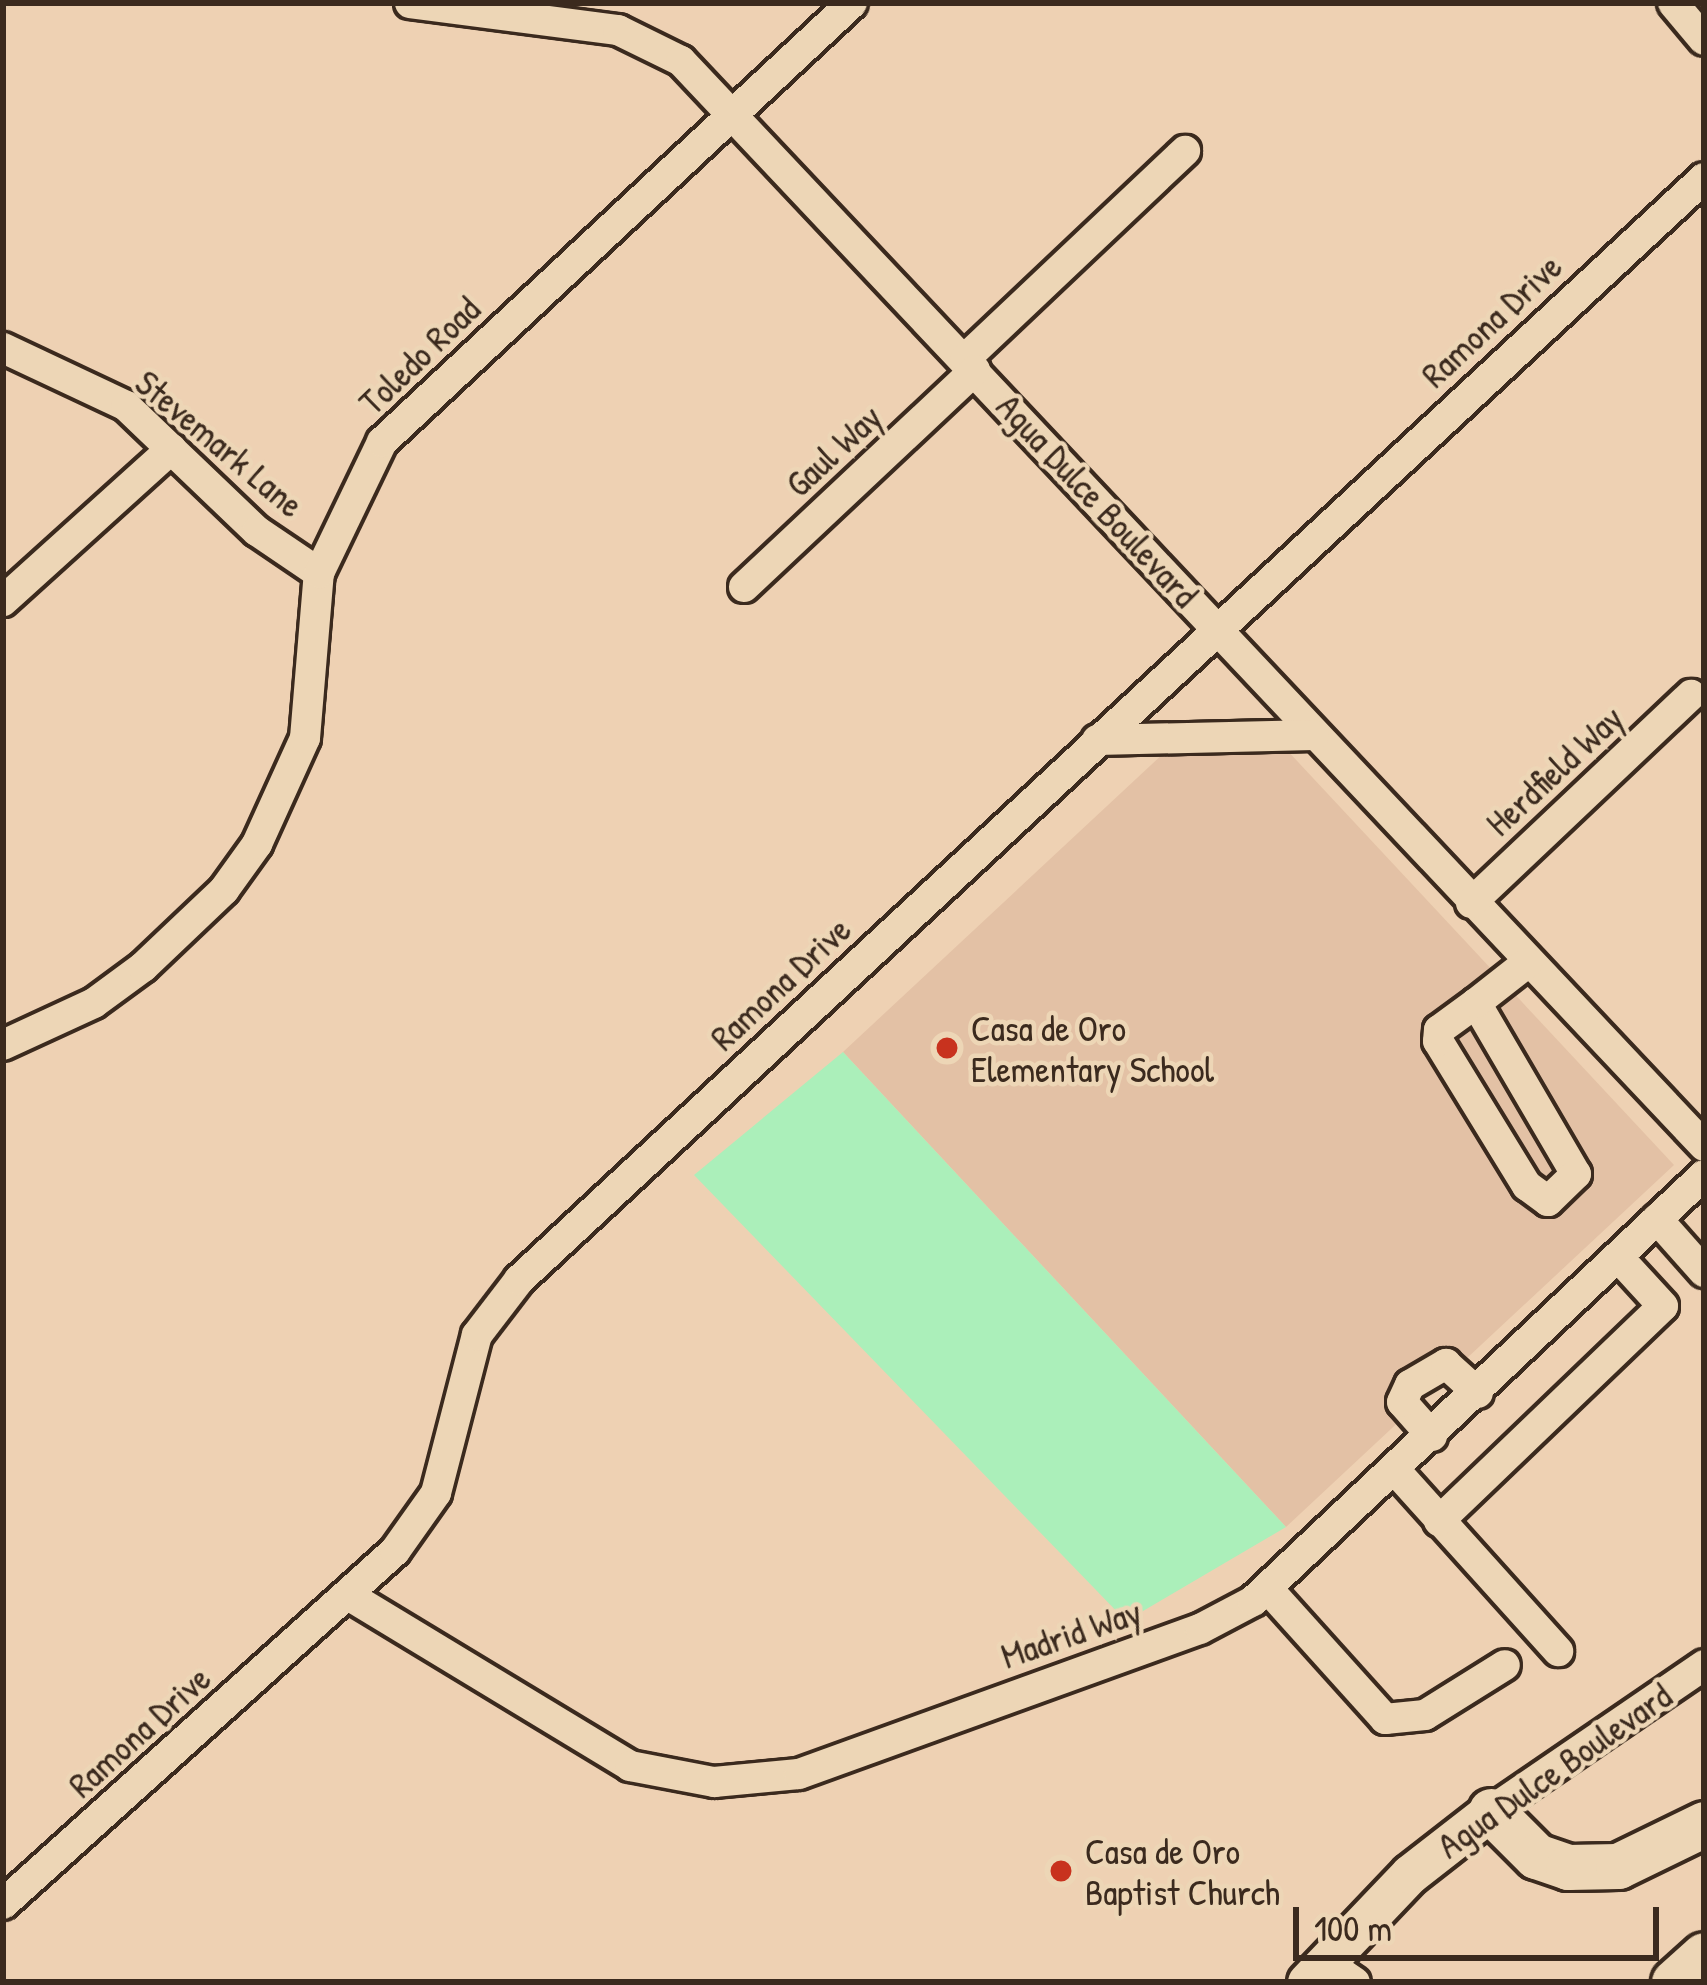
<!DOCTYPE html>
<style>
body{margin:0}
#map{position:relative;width:1707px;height:1985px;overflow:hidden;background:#eed1b3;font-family:"Patrick Hand",sans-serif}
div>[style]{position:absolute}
.built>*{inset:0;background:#e3c1a5}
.green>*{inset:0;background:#abefba}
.roads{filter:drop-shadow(3px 0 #3b2a1e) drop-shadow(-3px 0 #3b2a1e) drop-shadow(0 3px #3b2a1e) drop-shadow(0 -3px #3b2a1e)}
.minor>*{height:30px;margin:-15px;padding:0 15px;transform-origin:15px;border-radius:15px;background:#edd6b6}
.major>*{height:39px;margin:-19.5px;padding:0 19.5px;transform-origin:19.5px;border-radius:19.5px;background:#edd6b6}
.highway>*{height:45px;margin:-22.5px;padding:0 22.5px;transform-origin:22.5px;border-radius:22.5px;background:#edd6b6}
.dots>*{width:33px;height:33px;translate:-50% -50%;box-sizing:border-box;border:6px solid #edd6b6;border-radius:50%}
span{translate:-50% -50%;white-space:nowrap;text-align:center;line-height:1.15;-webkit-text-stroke:9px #edd6b6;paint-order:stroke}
.street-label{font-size:36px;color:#3b2a1e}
.poi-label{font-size:36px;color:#3b2a1e}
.left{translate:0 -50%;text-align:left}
.frame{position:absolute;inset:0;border:6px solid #3b2a1e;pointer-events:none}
.scale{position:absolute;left:1293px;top:1907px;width:366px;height:54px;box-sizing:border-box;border:6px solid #3b2a1e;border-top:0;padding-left:15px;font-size:36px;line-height:42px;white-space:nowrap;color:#3b2a1e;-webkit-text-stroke:9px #edd6b6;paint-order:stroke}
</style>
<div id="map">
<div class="built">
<i style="clip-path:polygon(1257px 718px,1674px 1165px,1286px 1527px,843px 1052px,1195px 724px)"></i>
</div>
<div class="green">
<i style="clip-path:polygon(843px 1052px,1286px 1527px,1126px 1621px,694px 1175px)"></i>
</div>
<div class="roads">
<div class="minor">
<i style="left:410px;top:3px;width:210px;rotate:7.4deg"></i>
<i style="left:618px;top:30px;width:70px;rotate:26.2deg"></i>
<i style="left:681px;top:61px;width:1491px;rotate:46.68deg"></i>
<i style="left:1673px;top:3px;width:48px;rotate:50deg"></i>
<i style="left:3px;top:348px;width:136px;rotate:25.2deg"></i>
<i style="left:126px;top:406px;width:181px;rotate:43.7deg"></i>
<i style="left:257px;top:531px;width:75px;rotate:34.1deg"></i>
<i style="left:965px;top:359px;width:303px;rotate:-43.4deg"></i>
<i style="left:744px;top:587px;width:317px;rotate:-43.2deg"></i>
<i style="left:3px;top:601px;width:227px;rotate:-42.1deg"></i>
<i style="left:1097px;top:740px;width:217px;rotate:-1.3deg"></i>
<i style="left:1471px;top:903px;width:303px;rotate:-43.4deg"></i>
<i style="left:1476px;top:1003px;width:198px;rotate:59.7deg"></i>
<i style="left:1576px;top:1174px;width:39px;rotate:136deg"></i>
<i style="left:1548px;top:1201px;width:26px;rotate:-144deg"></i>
<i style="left:1527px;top:1186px;width:170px;rotate:-121.5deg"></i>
<i style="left:1438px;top:1041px;width:11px;rotate:-85deg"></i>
<i style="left:1439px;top:1030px;width:46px;rotate:-36.1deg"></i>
<i style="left:1476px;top:1003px;width:65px;rotate:-38.1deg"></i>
<i style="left:3px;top:1045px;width:100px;rotate:-24.8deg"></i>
<i style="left:94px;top:1003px;width:61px;rotate:-36.3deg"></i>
<i style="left:143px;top:967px;width:112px;rotate:-43.5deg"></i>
<i style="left:224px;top:890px;width:57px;rotate:-54.3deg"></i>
<i style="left:257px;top:844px;width:116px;rotate:-65.6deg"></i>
<i style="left:305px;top:738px;width:166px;rotate:-85.2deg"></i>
<i style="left:319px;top:573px;width:145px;rotate:-64.3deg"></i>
<i style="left:382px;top:442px;width:643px;rotate:-43.05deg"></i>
<i style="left:1657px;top:1219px;width:71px;rotate:48.4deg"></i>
<i style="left:1432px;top:1436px;width:45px;rotate:-131.4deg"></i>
<i style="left:1402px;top:1402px;width:19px;rotate:-65deg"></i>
<i style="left:1410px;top:1385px;width:42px;rotate:-30.3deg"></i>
<i style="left:1446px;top:1364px;width:43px;rotate:42.2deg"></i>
<i style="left:1395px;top:1470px;width:244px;rotate:48deg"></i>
<i style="left:1439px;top:1521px;width:310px;rotate:-43.8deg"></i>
<i style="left:1663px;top:1306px;width:67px;rotate:-132.6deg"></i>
<i style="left:1268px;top:1589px;width:175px;rotate:48deg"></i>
<i style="left:1385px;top:1719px;width:40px;rotate:-5.7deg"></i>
<i style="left:1425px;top:1715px;width:94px;rotate:-32deg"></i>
<i style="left:348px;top:1595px;width:330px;rotate:31.2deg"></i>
<i style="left:630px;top:1766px;width:86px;rotate:10.8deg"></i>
<i style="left:714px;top:1782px;width:85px;rotate:-5.4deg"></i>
<i style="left:799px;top:1774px;width:426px;rotate:-19.9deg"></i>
<i style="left:1200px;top:1629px;width:60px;rotate:-27.8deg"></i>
<i style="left:1253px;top:1601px;width:620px;rotate:-43.37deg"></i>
<i style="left:1491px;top:1811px;width:258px;rotate:-34.4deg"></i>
<i style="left:3px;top:1904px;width:528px;rotate:-42deg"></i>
<i style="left:395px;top:1551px;width:71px;rotate:-54.7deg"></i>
<i style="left:436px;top:1493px;width:163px;rotate:-75.5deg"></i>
<i style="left:477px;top:1335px;width:69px;rotate:-52.6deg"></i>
<i style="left:519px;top:1280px;width:1618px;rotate:-42.92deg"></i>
<i style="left:1325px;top:1962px;width:36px;rotate:34deg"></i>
</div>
<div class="major">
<i style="left:1307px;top:1982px;width:149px;rotate:-46.4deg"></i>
<i style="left:1410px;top:1874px;width:103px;rotate:-37.9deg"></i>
</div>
<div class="highway">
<i style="left:1491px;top:1811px;width:64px;rotate:45deg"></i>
<i style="left:1536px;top:1856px;width:34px;rotate:19deg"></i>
<i style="left:1568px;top:1867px;width:50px;rotate:-1.1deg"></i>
<i style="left:1618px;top:1866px;width:96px;rotate:-26deg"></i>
<i style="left:1674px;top:1982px;width:40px;rotate:-42deg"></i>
</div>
</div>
<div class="dots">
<i style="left:947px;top:1048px;background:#c8321e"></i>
<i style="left:1061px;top:1871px;background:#c8321e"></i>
</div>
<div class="street-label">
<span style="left:1491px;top:320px;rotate:-43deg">Ramona Drive</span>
<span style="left:419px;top:355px;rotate:-44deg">Toledo Road</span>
<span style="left:220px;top:443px;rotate:40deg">Stevemark Lane</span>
<span style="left:833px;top:450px;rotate:-43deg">Gaul Way</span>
<span style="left:1098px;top:500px;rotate:47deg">Agua Dulce Boulevard</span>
<span style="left:1554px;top:770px;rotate:-43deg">Herdfield Way</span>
<span style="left:780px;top:983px;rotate:-43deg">Ramona Drive</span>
<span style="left:1071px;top:1633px;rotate:-19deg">Madrid Way</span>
<span style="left:139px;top:1731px;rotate:-42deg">Ramona Drive</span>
<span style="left:1554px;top:1770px;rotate:-35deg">Agua Dulce Boulevard</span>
</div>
<div class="poi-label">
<span class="left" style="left:971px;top:1048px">Casa de Oro<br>Elementary School</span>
<span class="left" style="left:1085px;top:1871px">Casa de Oro<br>Baptist Church</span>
</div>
<div class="frame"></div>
<div class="scale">100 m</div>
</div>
